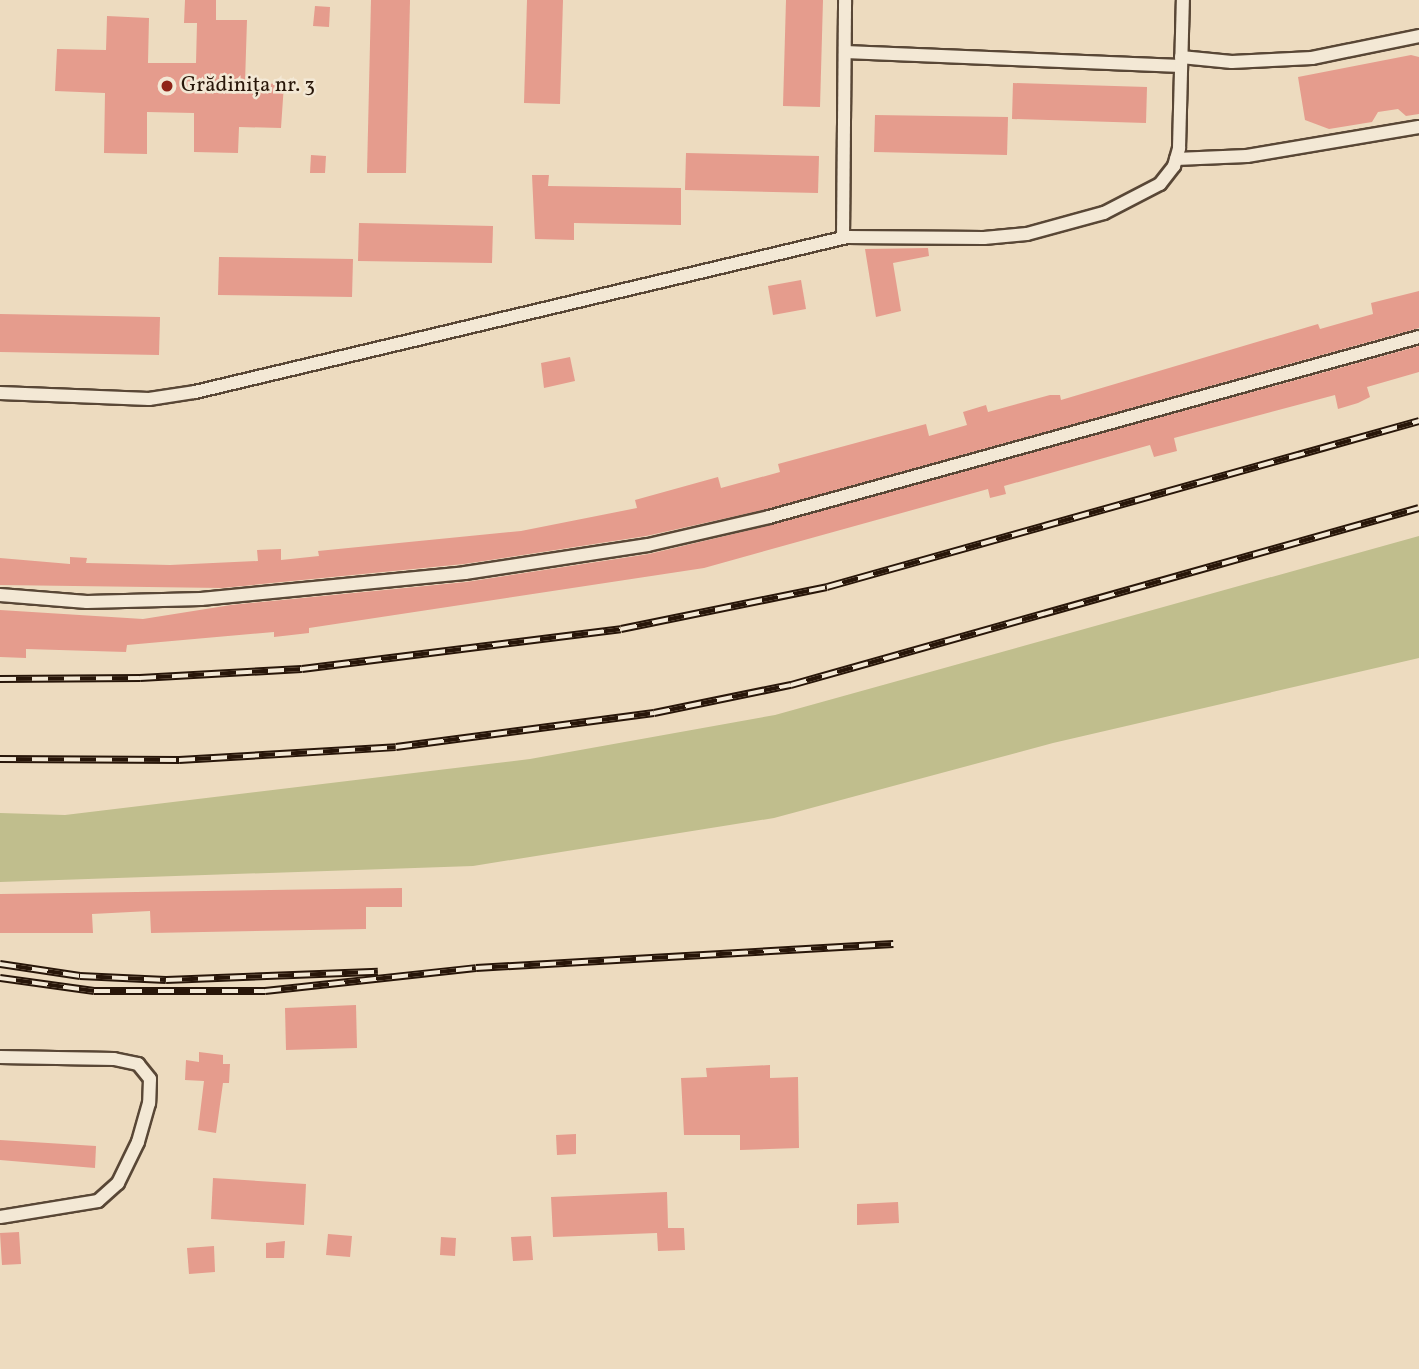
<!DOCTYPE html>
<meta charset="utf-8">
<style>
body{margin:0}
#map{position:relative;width:1419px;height:1369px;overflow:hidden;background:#eddbbf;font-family:Vollkorn,serif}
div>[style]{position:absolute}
.green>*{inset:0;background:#c0be8d}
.building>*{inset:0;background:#e59c8d}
.roads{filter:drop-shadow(2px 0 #594736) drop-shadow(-2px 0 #594736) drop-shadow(0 2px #594736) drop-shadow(0 -2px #594736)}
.lane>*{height:12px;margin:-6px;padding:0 6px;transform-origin:6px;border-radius:6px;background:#f3e8d5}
.rail>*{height:8px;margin-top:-4px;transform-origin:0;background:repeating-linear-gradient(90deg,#f3e8d5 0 16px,#281609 0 32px);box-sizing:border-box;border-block:2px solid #281609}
.dots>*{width:19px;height:19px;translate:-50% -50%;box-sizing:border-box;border:4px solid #f3e8d5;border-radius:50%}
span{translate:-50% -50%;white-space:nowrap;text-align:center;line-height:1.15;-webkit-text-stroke:5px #f3e8d5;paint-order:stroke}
.poi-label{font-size:21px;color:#281609}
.left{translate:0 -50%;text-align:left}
</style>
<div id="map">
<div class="green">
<i style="clip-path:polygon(1419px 536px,1419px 658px,1053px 743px,774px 818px,473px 866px,0 882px,0 813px,65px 815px,530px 759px,775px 715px)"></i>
</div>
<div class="building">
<i style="clip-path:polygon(185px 0,216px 0,216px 20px,247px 20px,245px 83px,284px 84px,281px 128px,239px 127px,238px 153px,194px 152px,194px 113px,147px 112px,147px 154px,104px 153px,105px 93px,55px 91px,57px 49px,106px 50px,107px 16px,149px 18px,148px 63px,196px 63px,197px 23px,184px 23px)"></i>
<i style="clip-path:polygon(371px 0,410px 0,406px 173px,367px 173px)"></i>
<i style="clip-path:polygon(527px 0,563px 0,560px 104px,524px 103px)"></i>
<i style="clip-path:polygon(786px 0,823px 0,820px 107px,783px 106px)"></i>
<i style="clip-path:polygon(315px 6px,330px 7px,329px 27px,313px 26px)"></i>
<i style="clip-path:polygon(1411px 55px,1419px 57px,1419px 114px,1406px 116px,1398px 109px,1378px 112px,1372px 122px,1329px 129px,1305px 120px,1298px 77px)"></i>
<i style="clip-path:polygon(1013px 83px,1147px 87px,1146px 123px,1012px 119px)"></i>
<i style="clip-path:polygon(875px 115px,1008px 117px,1007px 155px,874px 152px)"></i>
<i style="clip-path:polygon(686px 153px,819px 156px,818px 193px,685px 190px)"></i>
<i style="clip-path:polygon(311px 155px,326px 156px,325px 173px,310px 173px)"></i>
<i style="clip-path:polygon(532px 175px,549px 175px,548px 186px,681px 188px,681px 225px,574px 223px,574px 240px,535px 239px)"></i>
<i style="clip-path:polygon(359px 223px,493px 226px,492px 263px,358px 261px)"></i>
<i style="clip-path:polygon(928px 248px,929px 256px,893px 263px,901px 311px,876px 317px,865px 249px)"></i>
<i style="clip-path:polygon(219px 257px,353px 259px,352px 297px,218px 295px)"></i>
<i style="clip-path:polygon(801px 280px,806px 309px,773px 315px,768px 286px)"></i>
<i style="clip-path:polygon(1419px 291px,1419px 328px,767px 509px,646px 536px,464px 564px,222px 588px,0 585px,0 558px,70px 564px,70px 557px,87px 558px,86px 563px,170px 565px,258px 561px,257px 550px,281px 549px,281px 560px,319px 556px,318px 551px,521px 531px,637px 508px,635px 500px,718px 477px,721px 488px,780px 472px,778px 464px,926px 424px,929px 436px,967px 425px,963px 412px,986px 405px,988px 412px,1050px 395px,1060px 395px,1061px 400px,1318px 324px,1320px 329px,1373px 314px,1371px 303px)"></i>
<i style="clip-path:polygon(0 314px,160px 317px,159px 355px,0 352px)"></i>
<i style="clip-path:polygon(1419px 346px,1419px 372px,1367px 387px,1370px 397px,1358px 403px,1338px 409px,1335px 395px,1174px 438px,1177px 451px,1154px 457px,1150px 445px,1004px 486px,1006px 494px,990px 498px,988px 489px,704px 568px,309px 628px,309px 633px,274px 637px,274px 632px,127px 645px,126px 652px,26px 649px,26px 658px,0 657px,0 610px,143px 619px,231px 605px,466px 582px,649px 554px,771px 525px)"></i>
<i style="clip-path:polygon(570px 357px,575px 381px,544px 388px,541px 363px)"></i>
<i style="clip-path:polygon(402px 888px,402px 907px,366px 907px,366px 929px,151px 933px,150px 911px,92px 914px,93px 933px,0 933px,0 894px)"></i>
<i style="clip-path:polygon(356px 1005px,357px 1048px,286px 1050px,285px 1008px)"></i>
<i style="clip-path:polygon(199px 1052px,223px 1055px,223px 1064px,230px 1064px,229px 1083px,223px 1083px,216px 1133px,198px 1130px,204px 1081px,185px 1080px,186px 1060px,199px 1062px)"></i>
<i style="clip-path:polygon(770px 1065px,770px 1078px,798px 1077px,799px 1148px,740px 1150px,740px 1135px,684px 1135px,681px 1078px,707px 1077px,706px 1068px)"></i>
<i style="clip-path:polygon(576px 1134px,576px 1154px,557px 1155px,556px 1135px)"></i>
<i style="clip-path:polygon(0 1140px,96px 1146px,95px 1168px,0 1160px)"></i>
<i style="clip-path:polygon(213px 1178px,306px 1184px,304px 1225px,211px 1219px)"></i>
<i style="clip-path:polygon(667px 1192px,668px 1228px,684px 1228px,685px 1250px,658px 1251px,657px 1233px,553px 1237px,551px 1197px)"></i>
<i style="clip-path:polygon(898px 1202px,899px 1223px,857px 1225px,857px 1204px)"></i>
<i style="clip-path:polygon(19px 1232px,21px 1264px,2px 1265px,0 1233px)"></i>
<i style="clip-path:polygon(328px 1234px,352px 1236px,350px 1257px,326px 1255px)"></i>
<i style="clip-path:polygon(531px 1236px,533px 1260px,513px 1261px,511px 1237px)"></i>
<i style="clip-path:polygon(441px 1237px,456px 1238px,455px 1256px,440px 1255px)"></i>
<i style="clip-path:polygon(285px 1241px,284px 1258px,266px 1258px,266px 1243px)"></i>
<i style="clip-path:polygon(214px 1246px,215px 1272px,189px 1274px,187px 1248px)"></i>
</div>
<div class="roads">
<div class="lane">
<i style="left:845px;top:52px;width:336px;rotate:2.4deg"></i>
<i style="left:1181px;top:57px;width:51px;rotate:5.6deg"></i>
<i style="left:1232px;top:62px;width:80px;rotate:-2.9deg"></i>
<i style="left:1312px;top:58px;width:109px;rotate:-11.6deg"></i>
<i style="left:1176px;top:159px;width:71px;rotate:-2.4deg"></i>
<i style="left:1247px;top:156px;width:174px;rotate:-9.6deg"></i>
<i style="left:843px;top:237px;width:237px;rotate:-89.5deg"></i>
<i style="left:0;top:393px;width:149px;rotate:2.3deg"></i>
<i style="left:149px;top:399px;width:47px;rotate:-8.7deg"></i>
<i style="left:195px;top:392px;width:670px;rotate:-13.37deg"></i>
<i style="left:847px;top:237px;width:137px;rotate:0.4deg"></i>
<i style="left:984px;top:238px;width:43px;rotate:-5.3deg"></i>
<i style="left:1027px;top:234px;width:80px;rotate:-15.3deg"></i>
<i style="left:1104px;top:213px;width:63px;rotate:-27.4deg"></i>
<i style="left:1160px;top:184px;width:23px;rotate:-52deg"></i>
<i style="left:1174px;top:166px;width:19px;rotate:-74deg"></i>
<i style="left:1179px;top:148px;width:148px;rotate:-88.5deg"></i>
<i style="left:0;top:595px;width:87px;rotate:4.6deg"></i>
<i style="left:87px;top:602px;width:114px;rotate:-1.5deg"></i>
<i style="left:201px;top:599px;width:265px;rotate:-5.6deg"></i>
<i style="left:465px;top:573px;width:185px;rotate:-8.7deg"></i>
<i style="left:648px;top:545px;width:124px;rotate:-13deg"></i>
<i style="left:769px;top:517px;width:674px;rotate:-15.48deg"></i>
<i style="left:0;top:1057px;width:114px;rotate:1deg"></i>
<i style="left:114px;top:1059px;width:25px;rotate:12deg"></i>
<i style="left:138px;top:1064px;width:19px;rotate:51deg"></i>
<i style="left:150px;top:1079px;width:24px;rotate:92deg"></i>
<i style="left:149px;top:1103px;width:41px;rotate:105.8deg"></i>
<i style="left:138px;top:1142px;width:46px;rotate:116deg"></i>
<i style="left:118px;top:1183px;width:27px;rotate:138deg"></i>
<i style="left:98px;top:1201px;width:99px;rotate:170.7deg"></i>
</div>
</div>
<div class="rail">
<i style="left:0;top:679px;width:140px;rotate:-0.4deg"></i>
<i style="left:140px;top:678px;width:162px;rotate:-3.2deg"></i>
<i style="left:302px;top:669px;width:321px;rotate:-7.1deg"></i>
<i style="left:621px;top:629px;width:210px;rotate:-11.5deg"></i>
<i style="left:827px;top:587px;width:615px;rotate:-15.66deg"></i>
<i style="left:0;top:759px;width:179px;rotate:0.3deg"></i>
<i style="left:179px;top:760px;width:217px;rotate:-3.4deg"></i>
<i style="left:396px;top:747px;width:260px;rotate:-7.5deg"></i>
<i style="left:654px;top:713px;width:140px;rotate:-11.6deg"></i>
<i style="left:791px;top:685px;width:652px;rotate:-15.74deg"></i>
<i style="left:0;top:964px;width:81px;rotate:8.5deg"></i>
<i style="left:80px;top:976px;width:86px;rotate:2.7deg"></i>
<i style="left:166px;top:980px;width:212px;rotate:-2.2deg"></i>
<i style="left:0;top:978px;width:95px;rotate:7.9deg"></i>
<i style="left:94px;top:991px;width:171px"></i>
<i style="left:265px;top:991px;width:212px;rotate:-6.2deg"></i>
<i style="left:476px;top:968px;width:418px;rotate:-3.3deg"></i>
</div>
<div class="dots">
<i style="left:167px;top:86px;background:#8f2418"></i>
</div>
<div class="poi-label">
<span class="left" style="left:181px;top:86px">Grădinița nr. 3</span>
</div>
</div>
